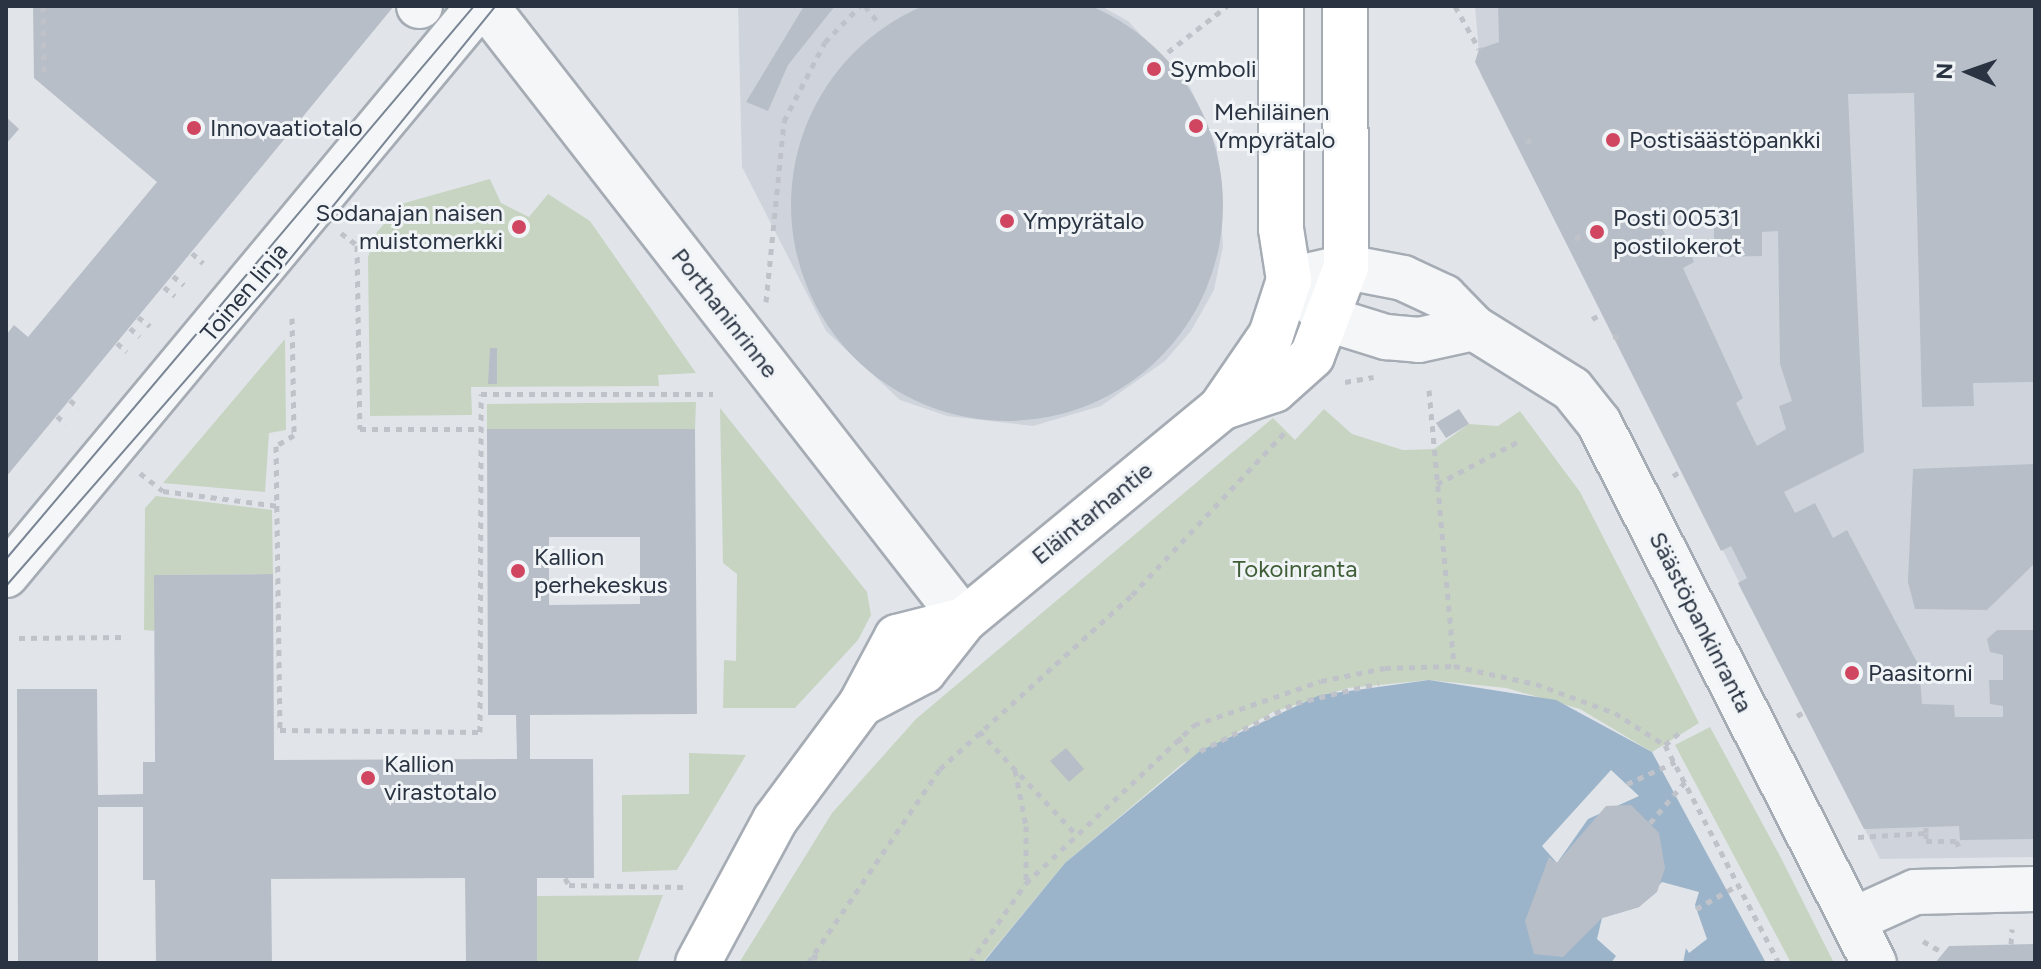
<!DOCTYPE html>
<meta charset="utf-8">
<style>
body{margin:0}
#map{position:relative;width:2041px;height:969px;overflow:hidden;background:#e1e5ea;font-family:Figtree,sans-serif}
div>[style]{position:absolute}
.built>*{inset:0;background:#cfd4dc}
.green>*{inset:0;background:#c7d4c2}
.water>*{inset:0;background:#9cb4ca}
.pier>*{inset:0;background:#e1e5ea}
.building>*{inset:0;background:#b8bec7}
.round{border-radius:50%}
.path>*{height:5px;margin-top:-2.5px;transform-origin:0;background:repeating-linear-gradient(90deg,#bfc3c9 0 6px,transparent 0 12px)}
.roads{filter:drop-shadow(2px 0 #a6acb4) drop-shadow(-2px 0 #a6acb4) drop-shadow(0 2px #a6acb4) drop-shadow(0 -2px #a6acb4)}
.minor>*{height:44px;margin:-22px;padding:0 22px;transform-origin:22px;border-radius:22px;background:#f4f6f8}
.major>*{height:44px;margin:-22px;padding:0 22px;transform-origin:22px;border-radius:22px;background:#fff}
.tram>*{height:2px;margin:-1px;padding:0 1px;transform-origin:1px;border-radius:1px;background:#7a8594}
.dots>*{width:22px;height:22px;translate:-50% -50%;box-sizing:border-box;border:4px solid #f1f4f7;border-radius:50%}
span{translate:-50% -50%;white-space:nowrap;text-align:center;line-height:1.15;-webkit-text-stroke:6px #f1f4f7;paint-order:stroke}
.poi-label{font-size:24px;color:#293342}
.left{translate:0 -50%;text-align:left}
.right{translate:-100% -50%;text-align:right}
.street-label{font-size:24px;color:#293342}
.park-label{font-size:24px;color:#3f5e36}
.frame{position:absolute;inset:0;border:8px solid #293342;pointer-events:none}
.north{position:absolute;left:1929px;top:32px;width:80px;height:80px;-webkit-text-stroke:6px #f1f4f7;paint-order:stroke;rotate:272deg;font-size:22px;font-weight:700;line-height:32px;text-align:center;color:#293342}
.north::after{content:'';display:block;margin:auto;width:28px;height:36px;background:#293342;clip-path:polygon(50% 0,100% 100%,50% 72%,0 100%)}
</style>
<div id="map">
<div class="built">
<i style="clip-path:polygon(738px 6px,1101px 6px,1128px 21px,1190px 87px,1217px 148px,1223px 246px,1214px 290px,1191px 331px,1165px 361px,1101px 406px,1033px 426px,947px 416px,900px 400px,826px 331px,742px 167px)"></i>
<i style="clip-path:polygon(1475px 6px,2035px 6px,2035px 857px,1880px 859px,1481px 75px)"></i>
</div>
<div class="green">
<i style="clip-path:polygon(490px 179px,501px 203px,529px 217px,548px 194px,590px 221px,696px 373px,658px 375px,659px 386px,471px 387px,472px 415px,370px 416px,368px 257px,377px 232px,401px 204px)"></i>
<i style="clip-path:polygon(285px 339px,286px 430px,269px 433px,265px 492px,163px 483px)"></i>
<i style="clip-path:polygon(696px 402px,695px 429px,487px 429px,487px 404px)"></i>
<i style="clip-path:polygon(720px 408px,867px 592px,871px 615px,858px 640px,795px 708px,723px 708px,724px 660px,736px 661px,737px 574px,723px 563px)"></i>
<i style="clip-path:polygon(1324px 409px,1352px 434px,1403px 450px,1434px 449px,1469px 424px,1498px 426px,1520px 411px,1580px 492px,1699px 723px,1652px 752px,1580px 709px,1506px 688px,1429px 680px,1348px 688px,1273px 712px,1182px 764px,1065px 863px,982px 963px,739px 963px,832px 813px,916px 719px,1273px 418px,1295px 440px)"></i>
<i style="clip-path:polygon(156px 496px,272px 510px,273px 574px,155px 575px,155px 631px,144px 630px,145px 508px)"></i>
<i style="clip-path:polygon(1710px 727px,1780px 856px,1834px 963px,1791px 963px,1675px 745px)"></i>
<i style="clip-path:polygon(689px 753px,746px 755px,677px 870px,622px 872px,622px 795px,689px 794px)"></i>
<i style="clip-path:polygon(663px 895px,637px 963px,537px 963px,537px 896px)"></i>
</div>
<div class="water">
<i style="clip-path:polygon(1429px 680px,1556px 700px,1652px 752px,1766px 963px,983px 963px,1065px 863px,1200px 751px,1320px 695px)"></i>
</div>
<div class="pier">
<i style="clip-path:polygon(1611px 770px,1639px 796px,1588px 819px,1557px 863px,1542px 846px)"></i>
<i style="clip-path:polygon(1662px 882px,1699px 892px,1695px 905px,1707px 939px,1689px 953px,1686px 948px,1683px 963px,1611px 963px,1616px 956px,1597px 939px,1602px 918px,1639px 907px)"></i>
</div>
<div class="building">
<i class="round" style="left:791px;top:-11px;width:432px;height:432px"></i>
<i style="clip-path:polygon(33px 6px,394px 6px,6px 477px,6px 335px,14px 325px,28px 337px,157px 182px,34px 78px)"></i>
<i style="clip-path:polygon(804px 6px,835px 6px,788px 65px,768px 111px,746px 102px)"></i>
<i style="clip-path:polygon(evenodd,1498px 6px,2035px 6px,2035px 382px,1973px 383px,1974px 406px,1922px 407px,1914px 93px,1848px 94px,1864px 452px,1784px 492px,1795px 513px,1815px 503px,1833px 538px,1847px 530px,1919px 666px,1922px 704px,1954px 705px,1955px 717px,2003px 717px,2003px 706px,1990px 704px,1989px 680px,2003px 680px,2003px 655px,1990px 652px,1987px 639px,1997px 630px,2035px 630px,2035px 839px,1960px 840px,1959px 826px,1864px 829px,1738px 583px,1747px 578px,1731px 546px,1721px 551px,1475px 62px,1479px 49px,1499px 42px,1498px 6px,1714px 205px,1714px 257px,1762px 256px,1762px 232px,1778px 231px,1780px 364px,1792px 401px,1779px 406px,1786px 429px,1757px 446px,1736px 403px,1743px 398px,1683px 268px,1694px 262px,1688px 248px,1675px 254px,1662px 228px,1714px 205px)"></i>
<i style="clip-path:polygon(6px 117px,19px 129px,6px 144px)"></i>
<i style="clip-path:polygon(490px 348px,497px 348px,497px 384px,488px 384px)"></i>
<i style="clip-path:polygon(1459px 409px,1469px 424px,1446px 438px,1436px 423px)"></i>
<i style="clip-path:polygon(evenodd,487px 429px,695px 429px,697px 714px,530px 715px,530px 759px,593px 759px,594px 878px,537px 878px,537px 963px,466px 963px,465px 878px,271px 879px,272px 963px,156px 963px,155px 880px,143px 880px,143px 807px,98px 807px,98px 963px,18px 963px,17px 689px,97px 689px,98px 795px,143px 794px,143px 762px,155px 762px,154px 575px,273px 574px,274px 760px,517px 759px,516px 715px,488px 715px,487px 429px,549px 537px,640px 537px,640px 604px,549px 605px,549px 537px)"></i>
<i style="clip-path:polygon(2035px 464px,2035px 563px,1987px 610px,1915px 609px,1908px 582px,1913px 469px)"></i>
<i style="clip-path:polygon(1066px 748px,1084px 769px,1069px 782px,1050px 761px)"></i>
<i style="clip-path:polygon(1631px 805px,1659px 833px,1665px 868px,1657px 892px,1639px 907px,1602px 918px,1563px 957px,1534px 954px,1525px 921px,1549px 857px,1557px 863px,1606px 806px)"></i>
<i style="clip-path:polygon(2035px 944px,2035px 963px,1935px 963px,1949px 946px)"></i>
</div>
<div class="path">
<i style="left:43px;top:6px;width:66px;rotate:89.1deg"></i>
<i style="left:865px;top:6px;width:22px;rotate:51deg"></i>
<i style="left:1455px;top:6px;width:49px;rotate:60.8deg"></i>
<i style="left:1168px;top:52px;width:75px;rotate:-37.9deg"></i>
<i style="left:1526px;top:143px;width:9px;rotate:-32deg"></i>
<i style="left:341px;top:233px;width:20px;rotate:37deg"></i>
<i style="left:357px;top:245px;width:184px;rotate:89.1deg"></i>
<i style="left:360px;top:429px;width:121px"></i>
<i style="left:1575px;top:239px;width:13px;rotate:-32deg"></i>
<i style="left:192px;top:253px;width:15px;rotate:42deg"></i>
<i style="left:173px;top:276px;width:14px;rotate:39deg"></i>
<i style="left:164px;top:287px;width:14px;rotate:39deg"></i>
<i style="left:766px;top:302px;width:182px;rotate:-84.3deg"></i>
<i style="left:784px;top:121px;width:89px;rotate:-62.6deg"></i>
<i style="left:825px;top:42px;width:50px;rotate:-45.8deg"></i>
<i style="left:138px;top:317px;width:15px;rotate:37deg"></i>
<i style="left:292px;top:318px;width:117px;rotate:89deg"></i>
<i style="left:294px;top:435px;width:21px;rotate:149deg"></i>
<i style="left:276px;top:446px;width:284px;rotate:89.2deg"></i>
<i style="left:280px;top:730px;width:200px;rotate:0.6deg"></i>
<i style="left:480px;top:732px;width:338px;rotate:-89.8deg"></i>
<i style="left:481px;top:394px;width:232px"></i>
<i style="left:1592px;top:319px;width:11px;rotate:-27deg"></i>
<i style="left:130px;top:328px;width:13px;rotate:42deg"></i>
<i style="left:1613px;top:336px;width:8px;rotate:14deg"></i>
<i style="left:117px;top:343px;width:13px;rotate:42deg"></i>
<i style="left:1345px;top:382px;width:29px;rotate:-10deg"></i>
<i style="left:1429px;top:390px;width:277px;rotate:84.8deg"></i>
<i style="left:70px;top:400px;width:12px;rotate:42deg"></i>
<i style="left:57px;top:416px;width:12px;rotate:42deg"></i>
<i style="left:140px;top:473px;width:29px;rotate:38deg"></i>
<i style="left:163px;top:491px;width:116px;rotate:7.4deg"></i>
<i style="left:1673px;top:476px;width:9px;rotate:-32deg"></i>
<i style="left:1437px;top:484px;width:95px;rotate:-27.6deg"></i>
<i style="left:19px;top:638px;width:106px;rotate:-0.5deg"></i>
<i style="left:1797px;top:716px;width:8px;rotate:-30deg"></i>
<i style="left:979px;top:731px;width:139px;rotate:46.8deg"></i>
<i style="left:1178px;top:737px;width:24px;rotate:55deg"></i>
<i style="left:1665px;top:745px;width:18px;rotate:-41deg"></i>
<i style="left:1200px;top:751px;width:107px;rotate:-26.6deg"></i>
<i style="left:1296px;top:703px;width:85px;rotate:-13.5deg"></i>
<i style="left:1015px;top:770px;width:57px;rotate:78.9deg"></i>
<i style="left:1026px;top:826px;width:57px;rotate:90deg"></i>
<i style="left:1627px;top:784px;width:53px;rotate:-24.6deg"></i>
<i style="left:1650px;top:823px;width:54px;rotate:-49.5deg"></i>
<i style="left:1926px;top:833px;width:8px;rotate:90deg"></i>
<i style="left:1926px;top:841px;width:30px"></i>
<i style="left:1956px;top:841px;width:9px;rotate:63deg"></i>
<i style="left:1858px;top:837px;width:68px;rotate:-3.4deg"></i>
<i style="left:1926px;top:833px;width:6px;rotate:-90deg"></i>
<i style="left:565px;top:878px;width:8px;rotate:60deg"></i>
<i style="left:569px;top:885px;width:114px;rotate:1deg"></i>
<i style="left:1696px;top:909px;width:48px;rotate:-29.7deg"></i>
<i style="left:1923px;top:941px;width:20px;rotate:30deg"></i>
<i style="left:2011px;top:944px;width:15px;rotate:-86deg"></i>
<i style="left:812px;top:955px;width:15px;rotate:32deg"></i>
<i style="left:808px;top:963px;width:235px;rotate:-55.8deg"></i>
<i style="left:940px;top:769px;width:259px;rotate:-42.2deg"></i>
<i style="left:1132px;top:595px;width:225px;rotate:-46.8deg"></i>
<i style="left:970px;top:963px;width:98px;rotate:-55deg"></i>
<i style="left:1026px;top:883px;width:231px;rotate:-43.2deg"></i>
<i style="left:1194px;top:725px;width:134px;rotate:-19.1deg"></i>
<i style="left:1321px;top:681px;width:65px;rotate:-11.5deg"></i>
<i style="left:1385px;top:668px;width:69px;rotate:-1.7deg"></i>
<i style="left:1454px;top:666px;width:84px;rotate:12.4deg"></i>
<i style="left:1536px;top:684px;width:84px;rotate:20.2deg"></i>
<i style="left:1615px;top:713px;width:59px;rotate:32.6deg"></i>
<i style="left:1665px;top:745px;width:246px;rotate:62.4deg"></i>
</div>
<div class="roads">
<div class="minor">
<i style="left:419px;top:6px;width:1px"></i>
<i style="left:486px;top:6px;width:778px;rotate:52.1deg"></i>
<i style="left:1289px;top:280px;width:58px;rotate:-12.8deg"></i>
<i style="left:1346px;top:267px;width:58px;rotate:10.9deg"></i>
<i style="left:1403px;top:278px;width:45px;rotate:24.9deg"></i>
<i style="left:1444px;top:297px;width:43px;rotate:45.9deg"></i>
<i style="left:1474px;top:328px;width:115px;rotate:31.9deg"></i>
<i style="left:1572px;top:389px;width:43px;rotate:51.5deg"></i>
<i style="left:1599px;top:423px;width:606px;rotate:63.01deg"></i>
<i style="left:1300px;top:291px;width:42px;rotate:43.1deg"></i>
<i style="left:1331px;top:320px;width:58px;rotate:17.2deg"></i>
<i style="left:1386px;top:337px;width:33px;rotate:5deg"></i>
<i style="left:1419px;top:340px;width:56px;rotate:-12.3deg"></i>
<i style="left:6px;top:575px;width:740px;rotate:-50.26deg"></i>
<i style="left:1853px;top:920px;width:68px;rotate:-24.3deg"></i>
<i style="left:1915px;top:892px;width:120px;rotate:-1.4deg"></i>
</div>
<div class="major">
<i style="left:1221px;top:408px;width:88px;rotate:-55.6deg"></i>
<i style="left:1271px;top:335px;width:58px;rotate:-71.9deg"></i>
<i style="left:1289px;top:280px;width:52px;rotate:-98.9deg"></i>
<i style="left:1281px;top:229px;width:223px;rotate:-90deg"></i>
<i style="left:861px;top:704px;width:71px;rotate:-27.6deg"></i>
<i style="left:924px;top:671px;width:65px;rotate:-51.9deg"></i>
<i style="left:964px;top:620px;width:333px;rotate:-39.5deg"></i>
<i style="left:1221px;top:408px;width:56px;rotate:-18.8deg"></i>
<i style="left:1274px;top:390px;width:51px;rotate:-41.8deg"></i>
<i style="left:1312px;top:356px;width:95px;rotate:-69.1deg"></i>
<i style="left:1346px;top:267px;width:261px;rotate:-90.2deg"></i>
<i style="left:698px;top:963px;width:162px;rotate:-61.7deg"></i>
<i style="left:775px;top:820px;width:144px;rotate:-53.4deg"></i>
<i style="left:861px;top:704px;width:76px;rotate:-61.8deg"></i>
<i style="left:897px;top:637px;width:69px;rotate:-14.2deg"></i>
</div>
</div>
<div class="tram">
<i style="left:6px;top:559px;width:724px;rotate:-49.76deg"></i>
<i style="left:6px;top:586px;width:413px;rotate:-48.9deg"></i>
<i style="left:277px;top:275px;width:347px;rotate:-50.9deg"></i>
</div>
<div class="dots">
<i style="left:1154px;top:69px;background:#d0455f"></i>
<i style="left:1196px;top:126px;background:#d0455f"></i>
<i style="left:194px;top:128px;background:#d0455f"></i>
<i style="left:1613px;top:140px;background:#d0455f"></i>
<i style="left:1007px;top:221px;background:#d0455f"></i>
<i style="left:519px;top:227px;background:#d0455f"></i>
<i style="left:1597px;top:232px;background:#d0455f"></i>
<i style="left:518px;top:571px;background:#d0455f"></i>
<i style="left:1852px;top:673px;background:#d0455f"></i>
<i style="left:368px;top:778px;background:#d0455f"></i>
</div>
<div class="poi-label">
<span class="left" style="left:1170px;top:69px">Symboli</span>
<span class="left" style="left:1214px;top:126px">Mehiläinen<br>Ympyrätalo</span>
<span class="left" style="left:210px;top:128px">Innovaatiotalo</span>
<span class="left" style="left:1629px;top:140px">Postisäästöpankki</span>
<span class="right" style="left:503px;top:227px">Sodanajan naisen<br>muistomerkki</span>
<span class="left" style="left:1613px;top:232px">Posti 00531<br>postilokerot</span>
<span class="left" style="left:1023px;top:221px">Ympyrätalo</span>
<span class="left" style="left:534px;top:571px">Kallion<br>perhekeskus</span>
<span class="left" style="left:1868px;top:673px">Paasitorni</span>
<span class="left" style="left:384px;top:778px">Kallion<br>virastotalo</span>
</div>
<div class="street-label">
<span style="left:244px;top:292px;rotate:-50deg">Toinen linja</span>
<span style="left:725px;top:313px;rotate:52deg">Porthaninrinne</span>
<span style="left:1092px;top:513px;rotate:-39deg">Eläintarhantie</span>
<span style="left:1701px;top:622px;rotate:63deg">Säästöpankinranta</span>
</div>
<div class="park-label">
<span style="left:1295px;top:569px">Tokoinranta</span>
</div>
<div class="frame"></div>
<div class="north">N</div>
</div>
